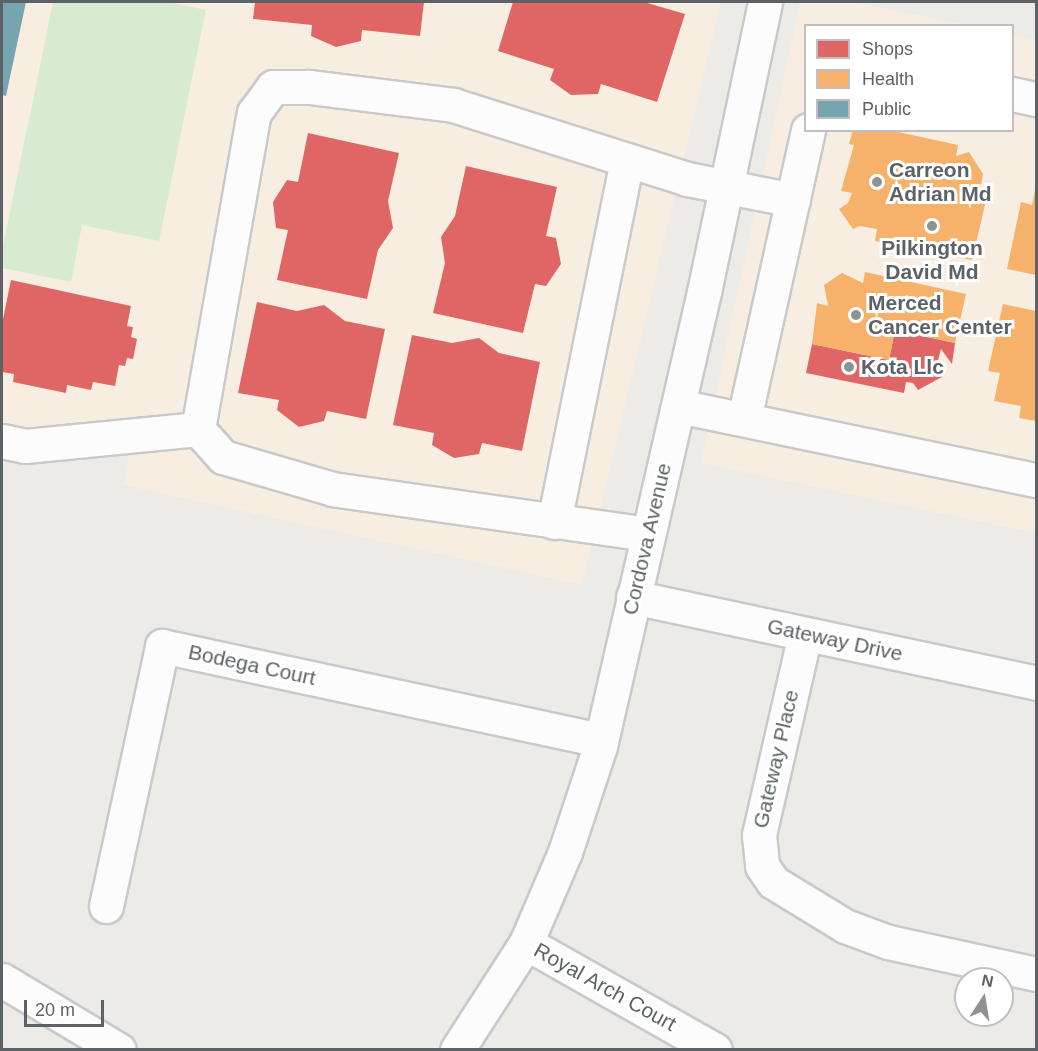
<!DOCTYPE html>
<style>
body{margin:0}
#map{position:relative;width:1038px;height:1051px;overflow:hidden;background:#edebe8;font-family:Helvetica,sans-serif}
div>[style]{position:absolute}
.commercial>*{inset:0;background:#f7eee1}
.green>*{inset:0;background:#d8ead2}
.shops>*{inset:0;background:#e06666}
.health>*{inset:0;background:#f6b26b}
.public>*{inset:0;background:#76a5af}
.roads{filter:drop-shadow(2px 0 #c8c9c9) drop-shadow(-2px 0 #c8c9c9) drop-shadow(0 2px #c8c9c9) drop-shadow(0 -2px #c8c9c9)}
.minor>*{height:33px;margin:-16.5px;padding:0 16.5px;transform-origin:16.5px;border-radius:16.5px;background:#fcfcfc}
.dots>*{width:16px;height:16px;translate:-50% -50%;box-sizing:border-box;border:3px solid #fff;border-radius:50%}
span{translate:-50% -50%;white-space:nowrap;text-align:center;line-height:1.15;-webkit-text-stroke:6px #fff;paint-order:stroke}
.poi-label{font-size:21px;color:#5c6266;font-weight:700}
.left{translate:0 -50%;text-align:left}
.street-label{font-size:21px;color:#5c6266}
.frame{position:absolute;inset:0;border:3px solid #5c6266;pointer-events:none}
.legend{position:absolute;left:804px;top:24px;width:210px;height:108px;box-sizing:border-box;background:#fff;border:2px solid #bec0c2;margin:0;padding:8px 10px;list-style:none;font-size:18px;color:#5c6266}
.legend li{display:flex;align-items:center;gap:12px;height:30px}
.legend b{width:30px;border:2px solid #bec0c2}
.north{position:absolute;left:954px;top:967px;width:60px;height:60px;box-sizing:border-box;background:#fff;border:2px solid #bec0c2;border-radius:50%;rotate:12deg;font-size:16px;font-weight:700;line-height:24px;text-align:center;color:#5c6266}
.north::after{content:'';display:block;margin:auto;width:21px;height:27px;background:#8f9294;clip-path:polygon(50% 0,100% 100%,50% 72%,0 100%)}
.scale{position:absolute;left:24px;top:1000px;width:80px;height:27px;box-sizing:border-box;border:3px solid #5c6266;border-top:0;padding-left:8px;font-size:18px;line-height:21px;white-space:nowrap;color:#5c6266;-webkit-text-stroke:4px #fff;paint-order:stroke}
</style>
<div id="map">
<div class="commercial">
<i style="clip-path:polygon(2px 2px,721px 2px,582px 585px,124px 485px,129px 456px,2px 431px)"></i>
<i style="clip-path:polygon(800px 2px,853px 2px,966px 25px,806px 26px,806px 130px,1012px 130px,1013px 35px,1036px 40px,1036px 533px,701px 463px)"></i>
</div>
<div class="green">
<i style="clip-path:polygon(53px 2px,168px 2px,206px 10px,159px 241px,82px 225px,71px 282px,2px 268px,2px 251px)"></i>
</div>
<div class="shops">
<i style="clip-path:polygon(255px 2px,424px 2px,420px 36px,362px 30px,361px 41px,336px 47px,311px 36px,312px 25px,253px 19px)"></i>
<i style="clip-path:polygon(513px 2px,644px 2px,685px 14px,657px 102px,601px 84px,598px 94px,571px 95px,550px 80px,554px 69px,498px 51px)"></i>
<i style="clip-path:polygon(308px 133px,399px 153px,388px 201px,393px 228px,378px 250px,367px 299px,277px 280px,288px 230px,276px 228px,273px 202px,287px 180px,298px 182px)"></i>
<i style="clip-path:polygon(466px 166px,557px 187px,546px 236px,556px 238px,561px 264px,546px 286px,535px 284px,523px 333px,433px 313px,445px 263px,441px 237px,455px 216px)"></i>
<i style="clip-path:polygon(11px 280px,131px 306px,127px 326px,133px 327px,131px 337px,137px 339px,133px 359px,127px 358px,125px 366px,119px 365px,115px 386px,93px 382px,91px 390px,67px 385px,66px 393px,13px 382px,14px 374px,2px 372px,2px 324px)"></i>
<i style="clip-path:polygon(257px 302px,297px 311px,324px 305px,345px 321px,385px 329px,366px 419px,327px 411px,324px 421px,299px 427px,277px 410px,279px 400px,238px 393px)"></i>
<i style="clip-path:polygon(895px 330px,955px 343px,952px 364px,941px 349px,936px 368px,942px 377px,918px 390px,913px 383px,906px 382px,904px 393px,806px 373px,812px 344px,889px 360px)"></i>
<i style="clip-path:polygon(412px 335px,452px 343px,479px 338px,499px 353px,540px 362px,522px 451px,482px 443px,479px 454px,454px 458px,432px 445px,434px 433px,393px 425px)"></i>
</div>
<div class="health">
<i style="clip-path:polygon(853px 130px,889px 130px,958px 145px,956px 156px,969px 152px,983px 174px,979px 196px,988px 192px,972px 260px,875px 241px,877px 229px,860px 226px,853px 229px,839px 209px,848px 203px,852px 193px,841px 191px,854px 145px,849px 144px)"></i>
<i style="clip-path:polygon(1035px 190px,1036px 190px,1036px 275px,1007px 269px,1021px 202px,1032px 205px)"></i>
<i style="clip-path:polygon(865px 272px,966px 294px,955px 343px,895px 330px,889px 360px,812px 344px,817px 303px,828px 306px,824px 285px,842px 273px,863px 283px)"></i>
<i style="clip-path:polygon(1003px 304px,1036px 311px,1036px 421px,1019px 418px,1021px 406px,994px 401px,1000px 373px,988px 371px)"></i>
</div>
<div class="public">
<i style="clip-path:polygon(2px 2px,26px 2px,6px 96px,2px 95px)"></i>
</div>
<div class="roads">
<div class="minor">
<i style="left:1012px;top:94px;width:25px;rotate:12deg"></i>
<i style="left:678px;top:406px;width:366px;rotate:11.7deg"></i>
<i style="left:744px;top:419px;width:296px;rotate:-77.5deg"></i>
<i style="left:2px;top:441px;width:24px;rotate:12deg"></i>
<i style="left:25px;top:446px;width:174px;rotate:-5.6deg"></i>
<i style="left:554px;top:522px;width:369px;rotate:-78.6deg"></i>
<i style="left:648px;top:534px;width:318px;rotate:-171.9deg"></i>
<i style="left:333px;top:489px;width:115px;rotate:-163.8deg"></i>
<i style="left:223px;top:457px;width:38px;rotate:-132deg"></i>
<i style="left:198px;top:429px;width:321px;rotate:-80deg"></i>
<i style="left:254px;top:113px;width:32px;rotate:-54deg"></i>
<i style="left:273px;top:87px;width:36px"></i>
<i style="left:309px;top:87px;width:145px;rotate:7.1deg"></i>
<i style="left:453px;top:105px;width:245px;rotate:17.5deg"></i>
<i style="left:687px;top:179px;width:108px;rotate:11.2deg"></i>
<i style="left:633px;top:597px;width:412px;rotate:12deg"></i>
<i style="left:805px;top:634px;width:206px;rotate:102.9deg"></i>
<i style="left:759px;top:835px;width:31px;rotate:84deg"></i>
<i style="left:762px;top:866px;width:19px;rotate:55deg"></i>
<i style="left:773px;top:882px;width:84px;rotate:31.4deg"></i>
<i style="left:845px;top:926px;width:46px;rotate:20.4deg"></i>
<i style="left:888px;top:942px;width:151px;rotate:12.2deg"></i>
<i style="left:106px;top:906px;width:266px;rotate:-77.8deg"></i>
<i style="left:162px;top:646px;width:449px;rotate:12.1deg"></i>
<i style="left:526px;top:943px;width:217px;rotate:29.5deg"></i>
<i style="left:2px;top:980px;width:136px;rotate:30.9deg"></i>
<i style="left:457px;top:1050px;width:127px;rotate:-57.2deg"></i>
<i style="left:526px;top:943px;width:99px;rotate:-66.8deg"></i>
<i style="left:565px;top:852px;width:112px;rotate:-71.7deg"></i>
<i style="left:600px;top:746px;width:466px;rotate:-77.1deg"></i>
<i style="left:704px;top:292px;width:296px;rotate:-78.1deg"></i>
</div>
</div>
<div class="dots">
<i style="left:877px;top:182px;background:#8f9294"></i>
<i style="left:932px;top:226px;background:#8f9294"></i>
<i style="left:856px;top:315px;background:#8f9294"></i>
<i style="left:849px;top:367px;background:#8f9294"></i>
</div>
<div class="poi-label">
<span class="left" style="left:889px;top:182px">Carreon<br>Adrian Md</span>
<span style="left:932px;top:260px">Pilkington<br>David Md</span>
<span class="left" style="left:868px;top:315px">Merced<br>Cancer Center</span>
<span class="left" style="left:861px;top:367px">Kota Llc</span>
</div>
<div class="street-label">
<span style="left:647px;top:539px;rotate:-77deg">Cordova Avenue</span>
<span style="left:835px;top:640px;rotate:12deg">Gateway Drive</span>
<span style="left:252px;top:665px;rotate:12deg">Bodega Court</span>
<span style="left:776px;top:759px;rotate:-77deg">Gateway Place</span>
<span style="left:605px;top:987px;rotate:29deg">Royal Arch Court</span>
</div>
<div class="frame"></div>
<ul class="legend">
<li><b style="height:16px;background:#e06666"></b>Shops</li>
<li><b style="height:16px;background:#f6b26b"></b>Health</li>
<li><b style="height:16px;background:#76a5af"></b>Public</li>
</ul>
<div class="north">N</div>
<div class="scale">20 m</div>
</div>
